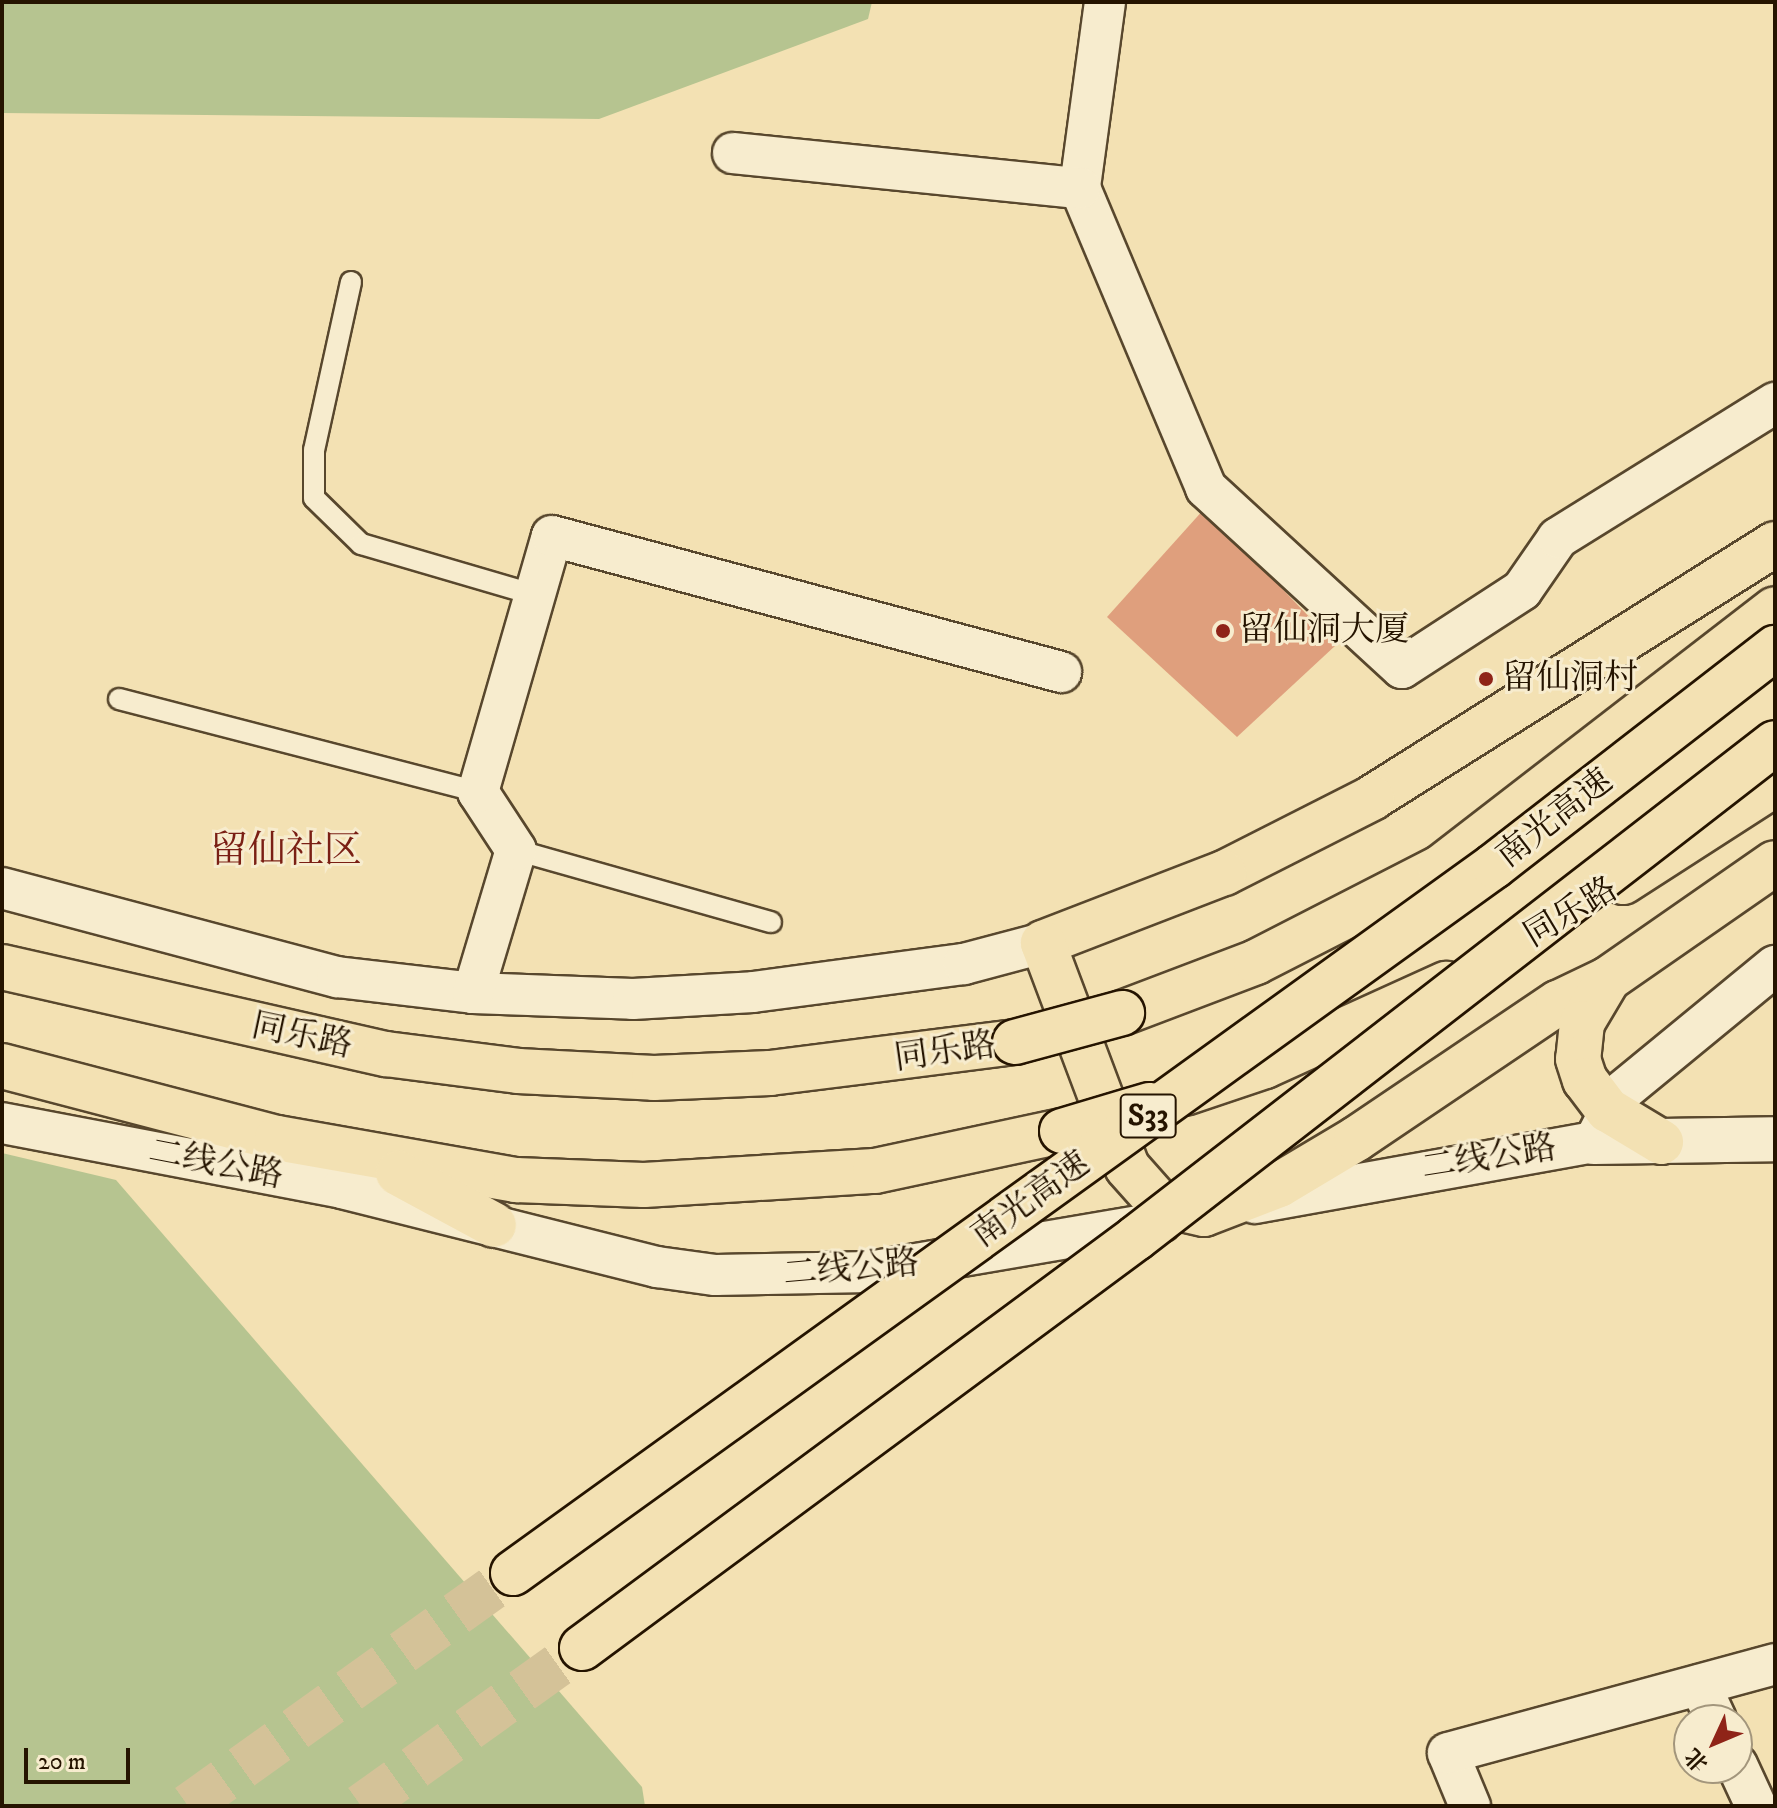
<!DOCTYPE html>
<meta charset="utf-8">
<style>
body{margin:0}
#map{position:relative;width:1777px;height:1808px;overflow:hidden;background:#f3e1b3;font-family:"IM FELL DW Pica","Noto Serif SC",serif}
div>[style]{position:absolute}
.green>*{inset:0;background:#b6c490}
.building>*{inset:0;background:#df9f7d}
.motorway-tunnel>*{height:44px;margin-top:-22px;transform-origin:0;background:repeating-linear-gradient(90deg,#d4c298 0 44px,transparent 0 66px)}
.roads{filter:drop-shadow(2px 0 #58472d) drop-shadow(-2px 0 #58472d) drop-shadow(0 2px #58472d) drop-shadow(0 -2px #58472d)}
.service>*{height:20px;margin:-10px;padding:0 10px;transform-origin:10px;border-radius:10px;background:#f7ecce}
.minor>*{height:40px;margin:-20px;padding:0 20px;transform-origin:20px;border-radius:20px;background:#f7ecce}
.tertiary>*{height:44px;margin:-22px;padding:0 22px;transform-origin:22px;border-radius:22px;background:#f7ecce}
.primary>*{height:44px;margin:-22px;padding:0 22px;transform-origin:22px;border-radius:22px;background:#f3e1b3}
.bridges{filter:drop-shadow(2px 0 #251400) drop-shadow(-2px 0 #251400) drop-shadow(0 2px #251400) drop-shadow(0 -2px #251400)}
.primary-bridge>*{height:44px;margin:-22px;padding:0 22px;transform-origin:22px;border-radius:22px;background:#f3e1b3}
.motorway-bridge>*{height:44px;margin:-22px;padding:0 22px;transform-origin:22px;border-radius:22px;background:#f3e1b3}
.dots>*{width:22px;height:22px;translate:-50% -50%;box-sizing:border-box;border:4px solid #f7ecce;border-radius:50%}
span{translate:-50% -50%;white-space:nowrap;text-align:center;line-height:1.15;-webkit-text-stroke:6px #f7ecce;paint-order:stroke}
.shield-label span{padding:2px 6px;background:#f7ecce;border:2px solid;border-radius:6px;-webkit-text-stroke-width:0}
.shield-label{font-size:32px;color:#251400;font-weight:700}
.poi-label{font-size:34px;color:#251400}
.left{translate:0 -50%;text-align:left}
.street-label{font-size:34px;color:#251400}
.quarter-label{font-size:38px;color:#7a1f14}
.frame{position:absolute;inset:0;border:4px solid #251400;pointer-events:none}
.north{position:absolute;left:1673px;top:1704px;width:80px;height:80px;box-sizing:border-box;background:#f7ecce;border:2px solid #a3967c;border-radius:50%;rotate:226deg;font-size:22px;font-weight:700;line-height:32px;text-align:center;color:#251400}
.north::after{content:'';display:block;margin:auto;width:28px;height:36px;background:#8f2418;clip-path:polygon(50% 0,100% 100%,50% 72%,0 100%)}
.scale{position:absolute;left:24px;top:1748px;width:106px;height:36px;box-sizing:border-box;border:4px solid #251400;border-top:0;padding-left:10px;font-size:24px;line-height:28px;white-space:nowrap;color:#251400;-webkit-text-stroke:6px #f7ecce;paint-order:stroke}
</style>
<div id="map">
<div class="green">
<i style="clip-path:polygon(2px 2px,872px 2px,868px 19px,599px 119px,2px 113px)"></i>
<i style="clip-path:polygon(2px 1153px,116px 1180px,642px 1787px,645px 1806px,2px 1806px)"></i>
</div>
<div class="building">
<i style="clip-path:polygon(1205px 508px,1336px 645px,1237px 737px,1107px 617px)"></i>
</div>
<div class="motorway-tunnel">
<i style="left:188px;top:1806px;width:400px;rotate:-35.6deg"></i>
<i style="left:361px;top:1806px;width:272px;rotate:-35.6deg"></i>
</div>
<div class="roads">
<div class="service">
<i style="left:351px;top:282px;width:172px;rotate:102.4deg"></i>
<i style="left:314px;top:450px;width:48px;rotate:90deg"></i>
<i style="left:314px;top:498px;width:66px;rotate:44.4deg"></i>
<i style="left:361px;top:544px;width:181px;rotate:16.3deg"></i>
<i style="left:119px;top:699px;width:371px;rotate:14.5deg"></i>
<i style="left:516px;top:850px;width:265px;rotate:15.8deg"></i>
</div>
<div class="minor">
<i style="left:1105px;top:2px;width:188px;rotate:97.7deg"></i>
<i style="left:1080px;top:188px;width:325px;rotate:67.2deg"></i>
<i style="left:1206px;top:488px;width:266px;rotate:42.6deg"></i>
<i style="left:1402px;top:668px;width:143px;rotate:-33deg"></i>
<i style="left:1522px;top:590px;width:63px;rotate:-55.3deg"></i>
<i style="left:1558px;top:538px;width:256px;rotate:-31.9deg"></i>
<i style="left:733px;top:153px;width:349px;rotate:5.8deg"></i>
<i style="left:2px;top:888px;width:347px;rotate:14.9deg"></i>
<i style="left:337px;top:977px;width:137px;rotate:6.7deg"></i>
<i style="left:473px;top:993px;width:160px;rotate:2.1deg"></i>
<i style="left:633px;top:999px;width:120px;rotate:-3.3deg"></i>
<i style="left:753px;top:992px;width:213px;rotate:-7.6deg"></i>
<i style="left:964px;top:964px;width:82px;rotate:-14.9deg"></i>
<i style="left:473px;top:993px;width:149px;rotate:-73.3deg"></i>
<i style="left:516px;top:850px;width:69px;rotate:-123.2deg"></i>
<i style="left:478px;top:792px;width:266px;rotate:-73.9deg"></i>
<i style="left:552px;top:536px;width:527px;rotate:14.96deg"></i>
<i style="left:2px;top:1123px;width:346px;rotate:10.8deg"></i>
<i style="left:342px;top:1188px;width:325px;rotate:14.1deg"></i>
<i style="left:657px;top:1267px;width:59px;rotate:7.9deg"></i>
<i style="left:715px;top:1275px;width:154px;rotate:-1.1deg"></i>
<i style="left:869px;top:1272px;width:296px;rotate:-9.7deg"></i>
<i style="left:1255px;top:1203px;width:344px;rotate:-10.2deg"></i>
<i style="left:1594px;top:1142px;width:54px;rotate:-62.5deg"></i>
<i style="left:1619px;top:1094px;width:202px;rotate:-39.4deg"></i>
<i style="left:1700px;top:1685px;width:38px;rotate:65deg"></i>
<i style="left:1737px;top:1765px;width:45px;rotate:65.1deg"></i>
<i style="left:1470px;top:1806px;width:57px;rotate:-112.5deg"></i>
<i style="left:1448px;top:1753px;width:339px;rotate:-15.2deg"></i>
</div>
<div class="tertiary">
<i style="left:1594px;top:1142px;width:181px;rotate:-0.9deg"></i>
</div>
<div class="primary">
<i style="left:1775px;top:544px;width:476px;rotate:147.8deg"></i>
<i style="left:1372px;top:798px;width:166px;rotate:153.1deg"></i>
<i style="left:1224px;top:873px;width:194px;rotate:158.9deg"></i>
<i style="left:1043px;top:943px;width:239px;rotate:69.4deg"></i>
<i style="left:1127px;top:1167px;width:50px;rotate:48.3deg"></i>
<i style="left:1160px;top:1204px;width:45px;rotate:12.8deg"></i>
<i style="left:1204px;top:1214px;width:80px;rotate:-21.1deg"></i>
<i style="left:1279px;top:1185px;width:90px;rotate:-30.9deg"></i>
<i style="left:1356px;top:1139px;width:244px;rotate:-34deg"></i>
<i style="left:1558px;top:1003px;width:55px;rotate:-25.6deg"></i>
<i style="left:1608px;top:979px;width:203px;rotate:-34.8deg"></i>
<i style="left:1623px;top:882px;width:181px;rotate:-32.8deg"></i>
<i style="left:2px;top:967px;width:394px;rotate:12.8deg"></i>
<i style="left:386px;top:1054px;width:133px;rotate:7.3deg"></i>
<i style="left:518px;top:1071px;width:136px;rotate:2.9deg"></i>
<i style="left:654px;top:1078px;width:116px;rotate:-2.5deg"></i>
<i style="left:770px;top:1073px;width:247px;rotate:-7.2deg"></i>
<i style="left:1608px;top:979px;width:51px;rotate:120.6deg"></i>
<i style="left:1582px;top:1023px;width:36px;rotate:96deg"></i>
<i style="left:1578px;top:1059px;width:22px;rotate:72deg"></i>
<i style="left:1585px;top:1080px;width:38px;rotate:53deg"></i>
<i style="left:1608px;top:1110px;width:62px;rotate:31.1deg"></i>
<i style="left:1122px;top:1013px;width:143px;rotate:-20.8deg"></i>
<i style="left:1256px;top:962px;width:207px;rotate:-27.1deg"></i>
<i style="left:1440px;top:868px;width:423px;rotate:-37.7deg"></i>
<i style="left:2px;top:1066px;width:284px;rotate:14.7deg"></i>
<i style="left:277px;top:1138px;width:243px;rotate:10deg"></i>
<i style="left:516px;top:1180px;width:128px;rotate:2.2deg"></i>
<i style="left:644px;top:1185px;width:231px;rotate:-3.5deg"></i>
<i style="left:875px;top:1171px;width:191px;rotate:-12.1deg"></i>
<i style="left:1185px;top:1093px;width:84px;rotate:-18.6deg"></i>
<i style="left:1265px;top:1066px;width:199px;rotate:-24.4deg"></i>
<i style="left:398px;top:1173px;width:109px;rotate:28.4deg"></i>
</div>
</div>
<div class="bridges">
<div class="primary-bridge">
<i style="left:1015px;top:1042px;width:111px;rotate:-15.2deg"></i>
<i style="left:1062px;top:1131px;width:91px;rotate:-16.6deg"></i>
</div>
<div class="motorway-bridge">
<i style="left:513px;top:1573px;width:1209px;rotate:-35.78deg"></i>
<i style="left:1494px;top:866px;width:356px;rotate:-37.8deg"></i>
<i style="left:582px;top:1648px;width:689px;rotate:-36.5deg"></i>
<i style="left:1136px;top:1238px;width:808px;rotate:-37.76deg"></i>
</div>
</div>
<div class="dots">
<i style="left:1223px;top:631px;background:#8f2418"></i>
<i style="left:1486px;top:679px;background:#8f2418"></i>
</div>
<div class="shield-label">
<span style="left:1148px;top:1116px">S33</span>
</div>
<div class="poi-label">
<span class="left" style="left:1239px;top:631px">留仙洞大厦</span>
<span class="left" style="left:1502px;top:679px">留仙洞村</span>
</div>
<div class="street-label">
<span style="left:1555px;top:819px;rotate:-38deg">南光高速</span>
<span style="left:1571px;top:913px;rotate:-31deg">同乐路</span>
<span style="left:302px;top:1036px;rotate:12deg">同乐路</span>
<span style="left:945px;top:1052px;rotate:-8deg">同乐路</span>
<span style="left:1489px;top:1158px;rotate:-9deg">二线公路</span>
<span style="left:216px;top:1164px;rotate:11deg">二线公路</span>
<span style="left:1031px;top:1200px;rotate:-36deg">南光高速</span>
<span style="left:851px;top:1269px;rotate:-5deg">二线公路</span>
</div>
<div class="quarter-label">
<span style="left:286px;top:852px">留仙社区</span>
</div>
<div class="frame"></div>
<div class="north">北</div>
<div class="scale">20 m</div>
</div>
